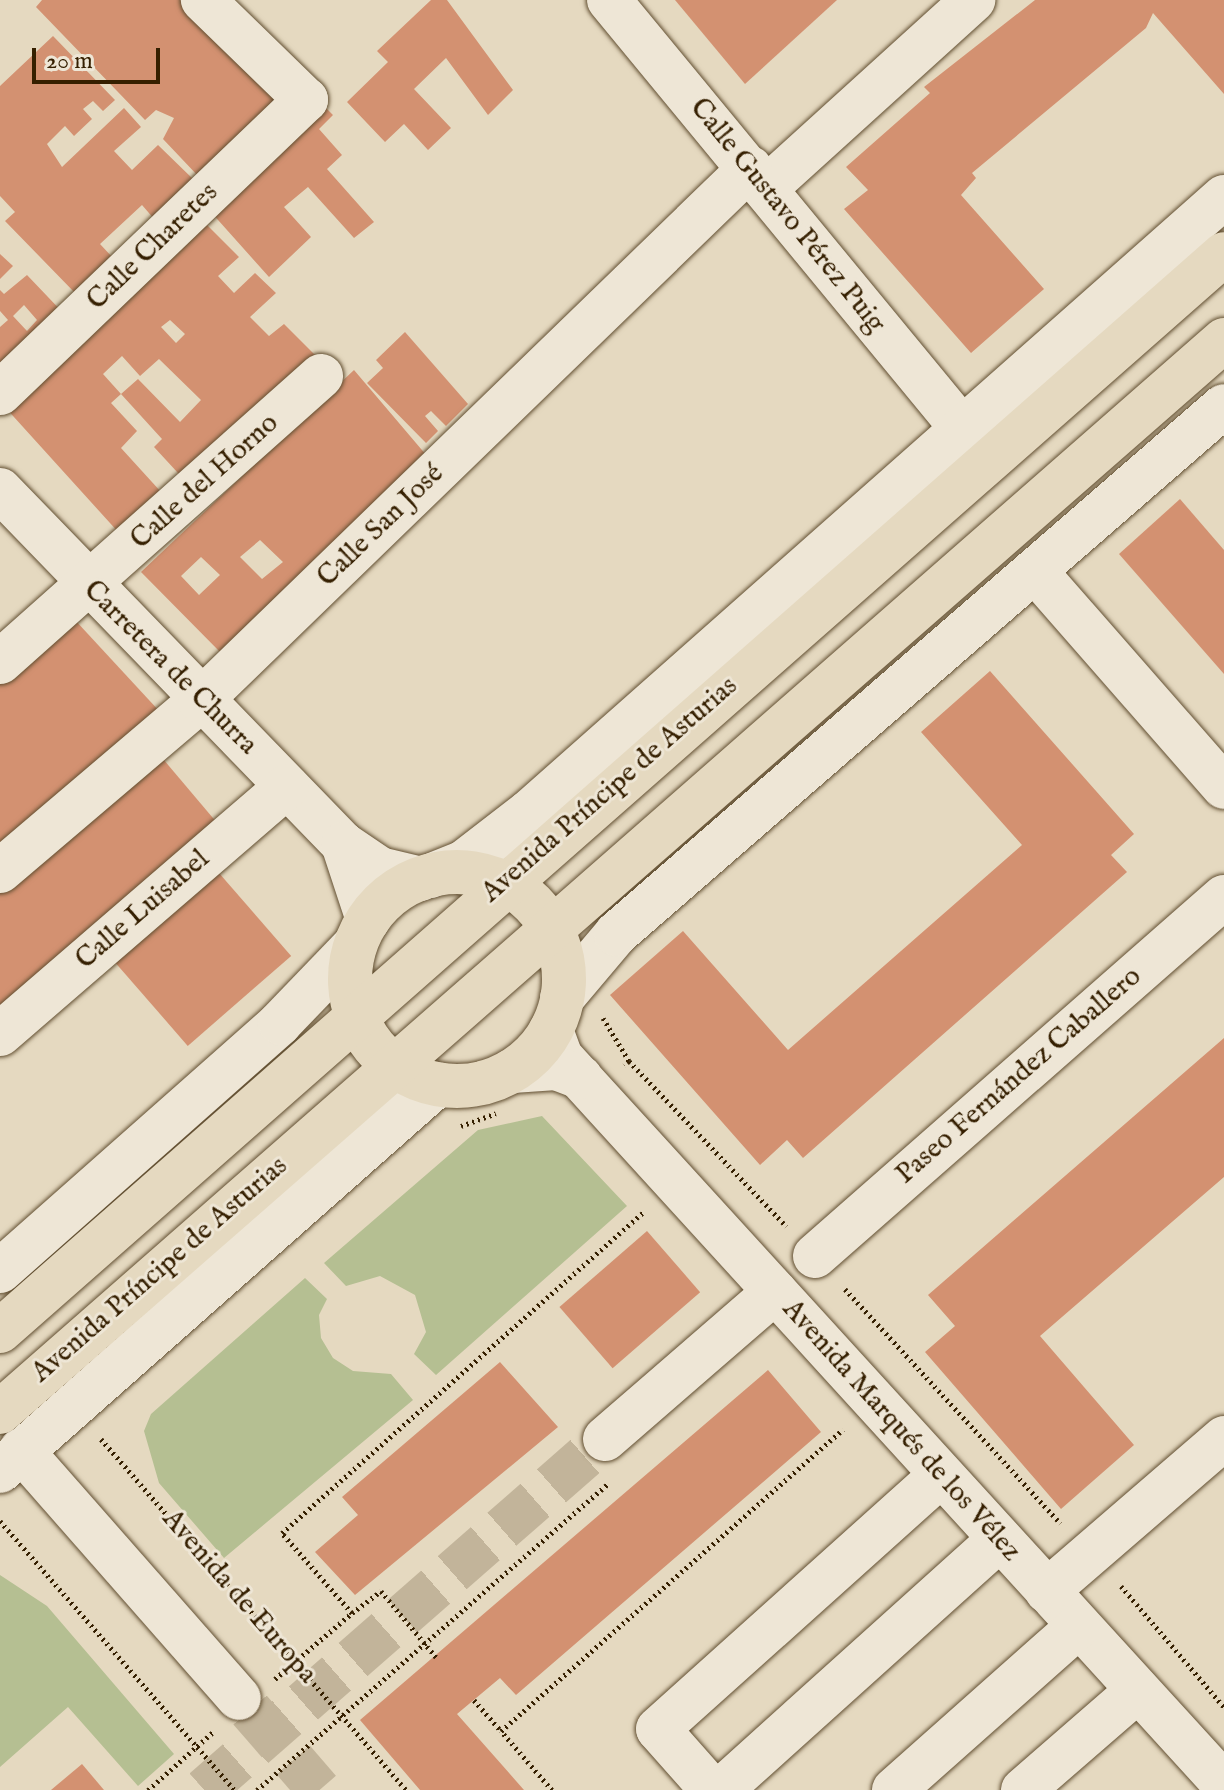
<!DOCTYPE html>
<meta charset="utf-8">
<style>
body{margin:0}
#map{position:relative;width:1224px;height:1790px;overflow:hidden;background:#e5d9c0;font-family:"IM FELL English",serif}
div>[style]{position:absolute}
.green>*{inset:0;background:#b5bf92}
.building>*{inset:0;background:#d39171;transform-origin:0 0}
.minor-tunnel>*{height:44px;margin-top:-22px;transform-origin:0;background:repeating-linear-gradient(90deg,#c2b49a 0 44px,transparent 0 66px)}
.path>*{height:5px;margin-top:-2.5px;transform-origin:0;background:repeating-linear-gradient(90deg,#351f00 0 2px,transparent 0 6px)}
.roads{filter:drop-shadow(0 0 2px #614e30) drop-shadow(0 0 2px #614e30)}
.minor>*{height:44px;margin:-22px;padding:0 22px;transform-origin:22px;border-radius:22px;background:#eee6d6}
.major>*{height:44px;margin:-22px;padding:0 22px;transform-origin:22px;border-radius:22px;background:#e5d9c0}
.major>.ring{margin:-22px;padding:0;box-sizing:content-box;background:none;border:44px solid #e5d9c0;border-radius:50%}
span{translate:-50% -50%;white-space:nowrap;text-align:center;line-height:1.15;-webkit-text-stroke:6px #eee6d6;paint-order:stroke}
.street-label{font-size:28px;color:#351f00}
.scale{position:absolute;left:32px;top:48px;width:128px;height:36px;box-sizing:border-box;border:4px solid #351f00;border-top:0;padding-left:10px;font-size:24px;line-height:28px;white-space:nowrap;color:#351f00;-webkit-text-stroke:6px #eee6d6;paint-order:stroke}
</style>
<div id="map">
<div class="green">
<i style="clip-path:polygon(542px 1116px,627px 1206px,436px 1375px,414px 1354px,426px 1332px,415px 1295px,380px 1276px,346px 1286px,324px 1263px,478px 1130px)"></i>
<i style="clip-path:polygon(305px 1278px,327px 1299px,319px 1315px,321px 1338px,333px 1358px,353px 1371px,391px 1374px,413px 1400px,224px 1558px,159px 1483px,144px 1431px,151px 1414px)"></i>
<i style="clip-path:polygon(0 1575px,47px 1606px,174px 1754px,138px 1786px,68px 1707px,0 1767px)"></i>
</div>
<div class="building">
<i style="clip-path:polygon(42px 0,183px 0,279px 99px,199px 177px,163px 139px,174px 118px,156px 110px,145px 120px,36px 7px)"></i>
<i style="clip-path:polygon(431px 0,447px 0,513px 90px,488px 115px,446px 58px,414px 89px,451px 128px,428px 150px,404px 124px,385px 142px,347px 102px,388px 62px,377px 51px)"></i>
<i style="clip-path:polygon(675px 0,837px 0,745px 84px)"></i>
<i style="clip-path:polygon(1035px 0,1224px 0,1224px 94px,1153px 13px,1146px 28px,972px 173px,976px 178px,961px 195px,1044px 289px,971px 353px,844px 209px,868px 190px,846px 167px,930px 93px,924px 87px)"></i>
<i style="clip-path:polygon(53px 36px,115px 100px,103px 111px,93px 101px,83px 109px,92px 119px,74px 136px,65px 126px,47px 144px,62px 167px,124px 108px,141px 127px,114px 151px,132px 170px,158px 145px,194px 180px,155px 220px,142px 205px,100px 244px,114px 259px,77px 295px,5px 221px,15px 212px,0 196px,0 86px)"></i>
<i style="clip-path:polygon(321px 103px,333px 115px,319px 129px,342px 155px,327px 169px,374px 222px,354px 238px,308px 187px,284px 207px,311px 237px,269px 277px,210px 211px)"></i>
<i style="clip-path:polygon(evenodd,201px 219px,239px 257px,218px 276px,234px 293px,255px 273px,276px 293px,250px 317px,269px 336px,284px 324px,323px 363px,190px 486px,154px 447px,162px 439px,121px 394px,138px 379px,180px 422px,201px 400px,159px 359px,140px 376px,122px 356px,103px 374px,121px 394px,111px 403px,137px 431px,121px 448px,172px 504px,129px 544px,4px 406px,201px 219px,170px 320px,185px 334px,176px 343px,161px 327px,170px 320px)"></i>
<i style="clip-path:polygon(0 254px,13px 266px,0 279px)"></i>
<i style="clip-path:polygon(evenodd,27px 275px,68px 318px,0 384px,0 327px,8px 320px,0 311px,0 290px,4px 294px,27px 275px,24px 305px,37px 320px,27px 331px,13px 316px,24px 305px)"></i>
<i style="clip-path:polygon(405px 332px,468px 404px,446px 426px,431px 411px,425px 416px,438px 431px,426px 443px,367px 383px,383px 368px,376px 360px)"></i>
<i style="clip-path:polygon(evenodd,354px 370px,427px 456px,222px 654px,141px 572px,354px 370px,260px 540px,283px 562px,262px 579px,240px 557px,260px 540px,354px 370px,201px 557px,220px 575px,199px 595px,181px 576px,201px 557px)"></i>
<i style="clip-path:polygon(1180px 499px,1224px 550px,1224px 674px,1119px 554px)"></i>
<i style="clip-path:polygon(75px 620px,161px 713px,0 852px,0 681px)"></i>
<i style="clip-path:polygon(990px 671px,1134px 834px,1111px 855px,1127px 872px,803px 1158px,787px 1140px,760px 1165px,610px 995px,683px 931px,788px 1050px,1022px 845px,921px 732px)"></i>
<i style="clip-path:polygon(158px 753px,218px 824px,0 1011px,0 890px)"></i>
<i style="left:219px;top:873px;width:110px;height:137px;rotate:49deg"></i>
<i style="clip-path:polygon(1224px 1038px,1224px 1177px,1040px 1336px,1134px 1445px,1061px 1509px,925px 1352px,955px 1326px,928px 1295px)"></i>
<i style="left:647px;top:1231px;width:81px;height:116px;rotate:49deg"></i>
<i style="clip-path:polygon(500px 1362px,558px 1427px,355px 1595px,315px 1552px,358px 1515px,342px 1497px)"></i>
<i style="clip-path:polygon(768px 1370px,821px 1432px,516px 1695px,500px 1678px,457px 1714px,524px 1790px,420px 1790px,360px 1720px)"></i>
<i style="clip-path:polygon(82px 1764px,104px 1790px,51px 1790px)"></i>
</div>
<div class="minor-tunnel">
<i style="left:250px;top:1710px;width:106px;rotate:49.2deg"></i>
<i style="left:204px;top:1790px;width:533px;rotate:-41.2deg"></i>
</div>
<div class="path">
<i style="left:603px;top:1018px;width:50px;rotate:58.8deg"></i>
<i style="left:629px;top:1061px;width:6px;rotate:141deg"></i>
<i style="left:629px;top:1061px;width:228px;rotate:46.4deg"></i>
<i style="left:461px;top:1126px;width:37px;rotate:-20deg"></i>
<i style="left:845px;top:1289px;width:318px;rotate:47.4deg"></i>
<i style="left:101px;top:1439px;width:465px;rotate:49deg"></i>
<i style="left:0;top:1521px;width:357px;rotate:48.9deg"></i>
<i style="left:1121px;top:1586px;width:159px;rotate:49.6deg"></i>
<i style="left:352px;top:1613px;width:36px;rotate:-37deg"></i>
<i style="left:381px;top:1591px;width:86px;rotate:50.2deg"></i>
<i style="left:275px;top:1679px;width:101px;rotate:-40.6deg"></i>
<i style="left:352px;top:1613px;width:106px;rotate:-131.2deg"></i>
<i style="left:282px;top:1533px;width:485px;rotate:-41.6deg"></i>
<i style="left:474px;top:1700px;width:41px;rotate:48.9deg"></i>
<i style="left:148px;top:1790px;width:87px;rotate:-41.7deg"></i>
<i style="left:257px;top:1790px;width:467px;rotate:-41.1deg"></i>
<i style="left:552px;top:1790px;width:78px;rotate:-130.8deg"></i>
<i style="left:501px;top:1731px;width:456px;rotate:-41.4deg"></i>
</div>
<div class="roads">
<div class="minor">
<i style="left:609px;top:0;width:561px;rotate:50.5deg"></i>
<i style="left:766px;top:188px;width:280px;rotate:-42.2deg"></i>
<i style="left:0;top:393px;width:424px;rotate:-43.8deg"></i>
<i style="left:306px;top:100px;width:144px;rotate:-135.8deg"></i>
<i style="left:0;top:490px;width:493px;rotate:45.9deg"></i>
<i style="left:343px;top:844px;width:45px;rotate:34deg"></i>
<i style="left:380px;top:869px;width:42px;rotate:13.7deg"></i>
<i style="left:1035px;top:571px;width:287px;rotate:48.8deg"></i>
<i style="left:0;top:662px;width:430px;rotate:-41.7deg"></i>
<i style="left:343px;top:844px;width:80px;rotate:71.8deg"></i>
<i style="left:0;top:871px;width:262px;rotate:-40.4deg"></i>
<i style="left:200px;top:701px;width:766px;rotate:-44.1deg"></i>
<i style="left:430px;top:876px;width:35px;rotate:-22deg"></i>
<i style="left:463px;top:863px;width:83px;rotate:-37.7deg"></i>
<i style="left:529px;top:812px;width:928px;rotate:-41.51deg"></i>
<i style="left:562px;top:998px;width:84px;rotate:-49.8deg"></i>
<i style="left:616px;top:934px;width:805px;rotate:-40.97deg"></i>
<i style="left:551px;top:1030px;width:29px;rotate:70deg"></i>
<i style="left:561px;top:1057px;width:984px;rotate:47.64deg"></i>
<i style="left:0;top:1034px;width:379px;rotate:-40.8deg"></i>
<i style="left:512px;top:1071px;width:44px;rotate:-3.9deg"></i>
<i style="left:556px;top:1068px;width:26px;rotate:21deg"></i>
<i style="left:815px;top:1256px;width:544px;rotate:-41.28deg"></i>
<i style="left:0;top:1271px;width:374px;rotate:-41.5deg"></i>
<i style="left:280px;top:1023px;width:108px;rotate:-46.1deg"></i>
<i style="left:605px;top:1439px;width:225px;rotate:-40.9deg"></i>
<i style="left:21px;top:1450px;width:330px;rotate:48.7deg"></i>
<i style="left:0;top:1471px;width:584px;rotate:-41.46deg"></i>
<i style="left:1047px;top:1591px;width:234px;rotate:-40.8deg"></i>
<i style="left:712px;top:1790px;width:81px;rotate:-131.5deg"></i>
<i style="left:658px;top:1729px;width:380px;rotate:-41.9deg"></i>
<i style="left:721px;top:1790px;width:375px;rotate:-42deg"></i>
<i style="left:894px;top:1790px;width:247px;rotate:-41.6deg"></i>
<i style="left:1023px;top:1790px;width:152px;rotate:-41deg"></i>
</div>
<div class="major">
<i class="ring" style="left:350px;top:872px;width:170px;height:170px"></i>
<i style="left:0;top:1331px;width:1630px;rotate:-41.34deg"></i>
<i style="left:0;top:1412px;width:1627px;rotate:-41.21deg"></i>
</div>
</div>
<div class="street-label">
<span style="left:787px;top:216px;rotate:51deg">Calle Gustavo Pérez Puig</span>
<span style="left:153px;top:247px;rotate:-44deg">Calle Charetes</span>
<span style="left:205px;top:482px;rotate:-42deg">Calle del Horno</span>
<span style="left:381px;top:526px;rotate:-44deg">Calle San José</span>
<span style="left:170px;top:668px;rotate:45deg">Carretera de Churra</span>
<span style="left:610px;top:790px;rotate:-41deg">Avenida Príncipe de Asturias</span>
<span style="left:143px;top:910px;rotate:-41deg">Calle Luisabel</span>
<span style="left:1019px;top:1076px;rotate:-41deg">Paseo Fernández Caballero</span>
<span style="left:160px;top:1270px;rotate:-41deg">Avenida Príncipe de Asturias</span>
<span style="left:901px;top:1431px;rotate:48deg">Avenida Marqués de los Vélez</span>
<span style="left:239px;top:1597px;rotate:49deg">Avenida de Europa</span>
</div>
<div class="scale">20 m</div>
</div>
